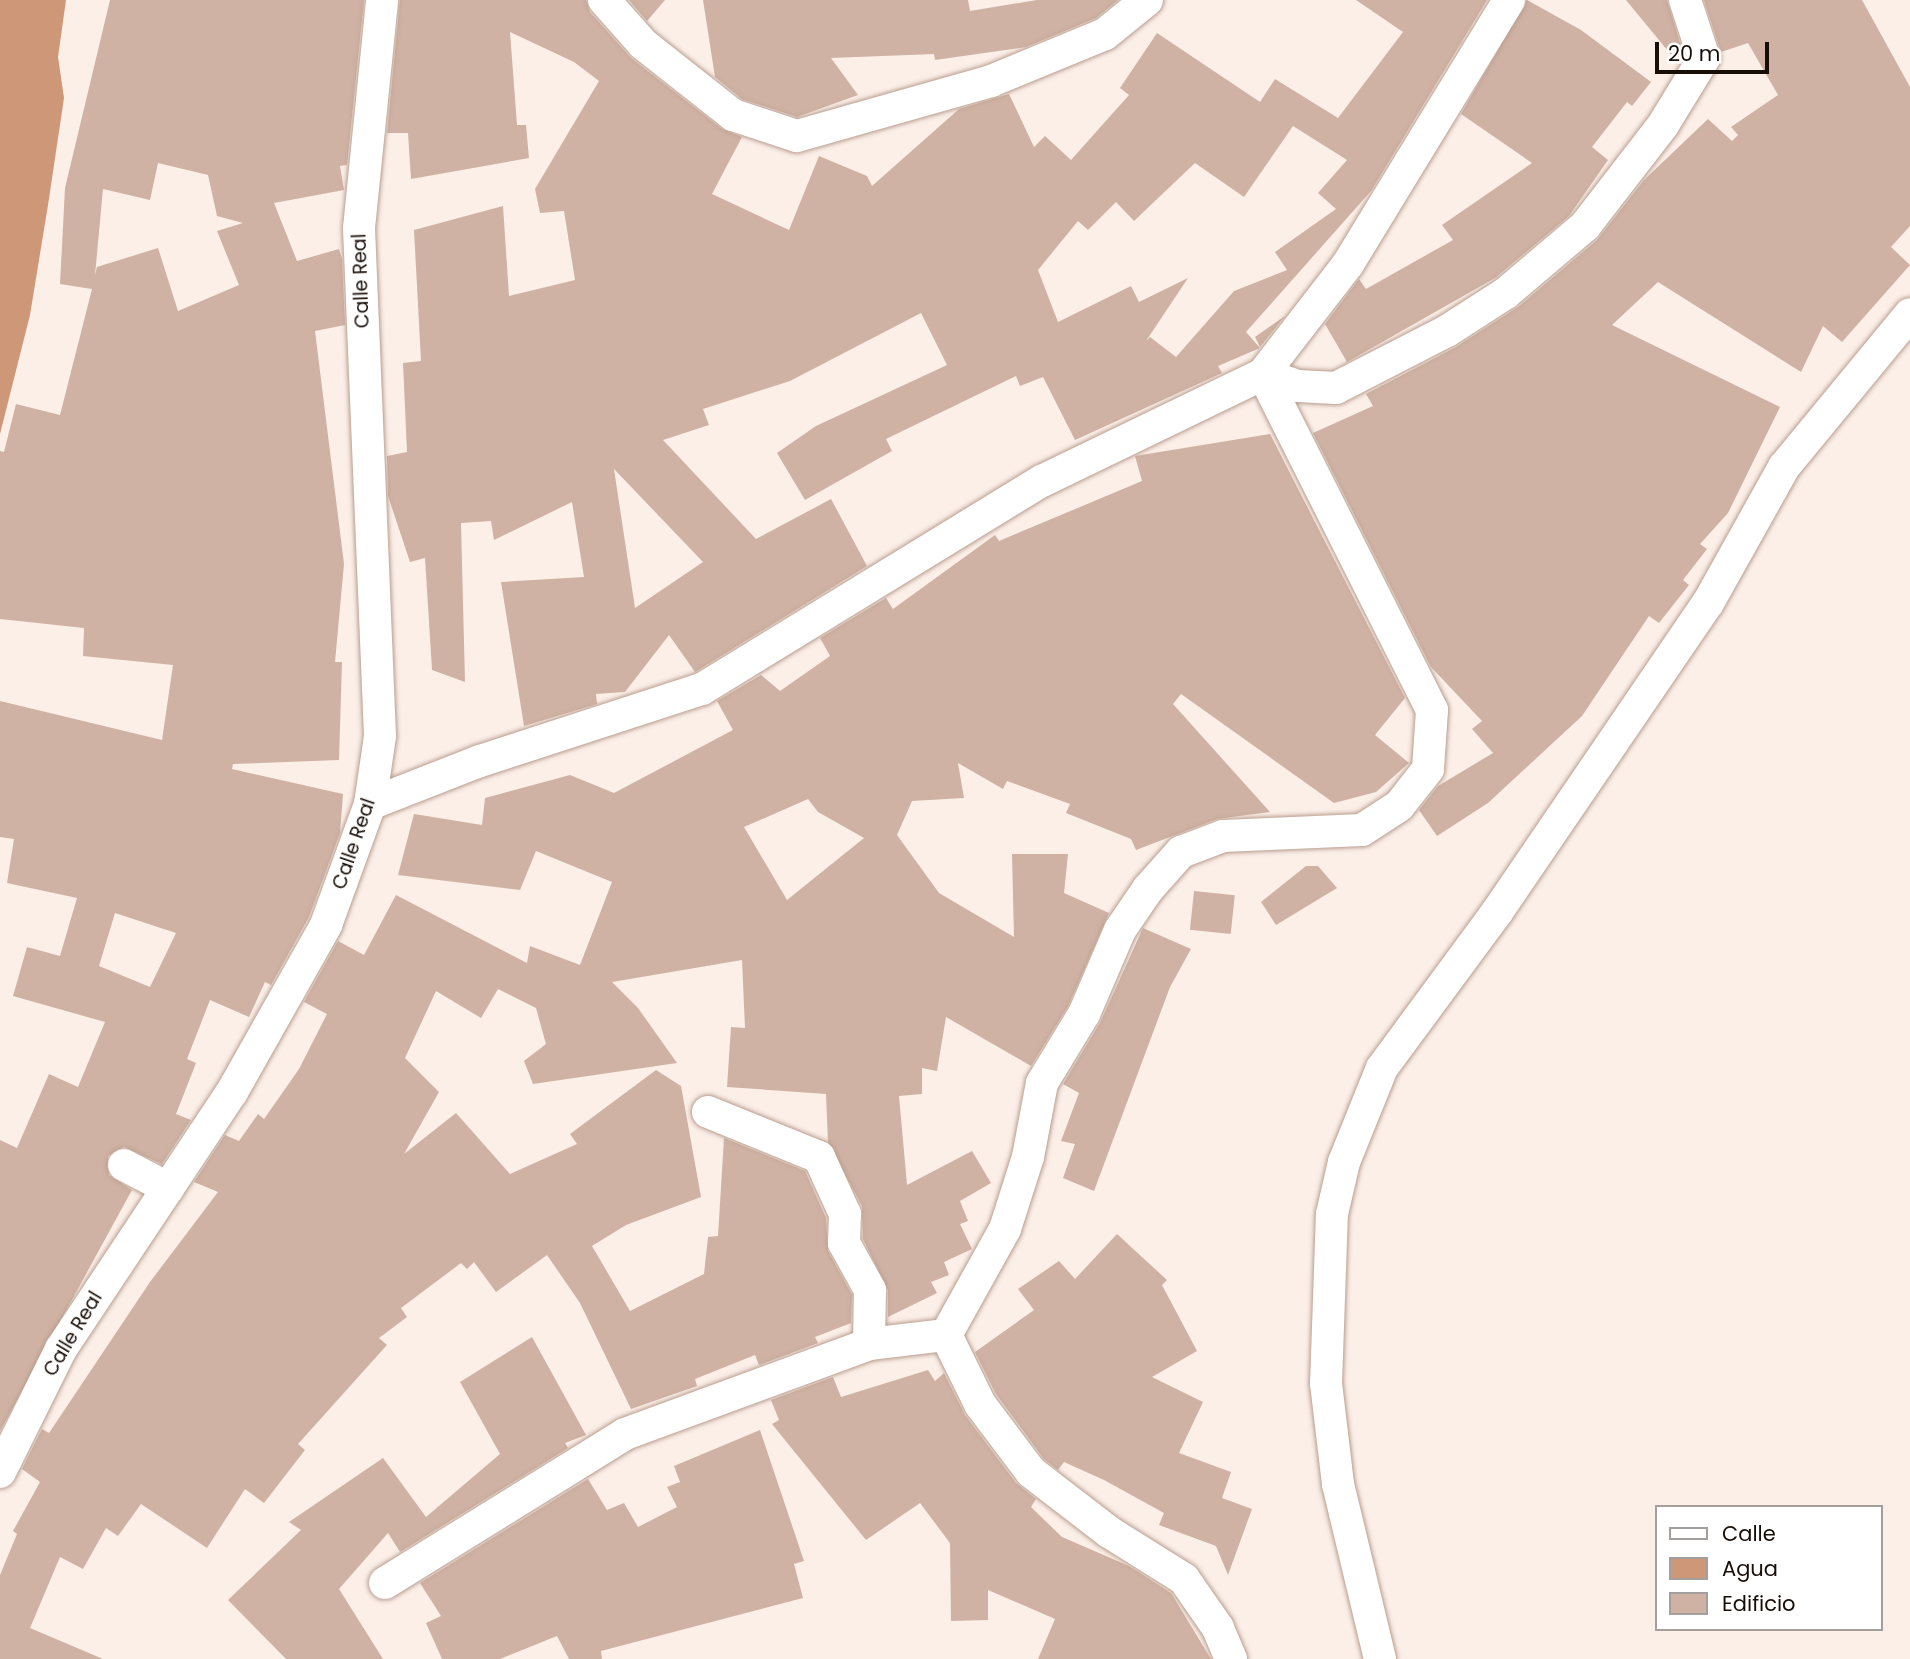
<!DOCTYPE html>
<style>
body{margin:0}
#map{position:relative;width:1910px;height:1659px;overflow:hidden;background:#fbefe8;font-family:Poppins,sans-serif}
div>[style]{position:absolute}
.water>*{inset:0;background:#ce9778}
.building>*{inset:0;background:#cfb2a3;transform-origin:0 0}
.roads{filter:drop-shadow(0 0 2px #b99d8e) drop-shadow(0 0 2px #b99d8e)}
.street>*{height:32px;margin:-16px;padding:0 16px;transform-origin:16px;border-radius:16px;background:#fff}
span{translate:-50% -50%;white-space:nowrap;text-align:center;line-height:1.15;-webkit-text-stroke:5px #fff;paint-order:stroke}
.street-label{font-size:19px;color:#180e08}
.legend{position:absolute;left:1655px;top:1505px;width:228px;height:126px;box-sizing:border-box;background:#fff;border:2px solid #a39f9c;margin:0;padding:9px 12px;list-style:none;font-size:21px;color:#180e08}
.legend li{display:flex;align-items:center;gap:14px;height:35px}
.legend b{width:35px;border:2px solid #a39f9c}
.scale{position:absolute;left:1655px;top:42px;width:114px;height:32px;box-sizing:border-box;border:4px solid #180e08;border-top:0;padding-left:9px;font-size:21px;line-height:24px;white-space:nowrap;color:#180e08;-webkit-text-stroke:5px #fff;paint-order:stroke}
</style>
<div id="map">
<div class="water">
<i style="clip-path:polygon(0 0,66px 0,58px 57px,64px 98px,48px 205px,30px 315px,0 434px)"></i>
</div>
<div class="building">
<i style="clip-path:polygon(evenodd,110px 0,364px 0,347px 165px,340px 166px,344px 190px,274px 203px,297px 261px,339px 249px,342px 259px,345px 325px,315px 331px,344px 564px,335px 662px,342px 662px,339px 760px,233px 764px,232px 769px,343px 794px,340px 833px,309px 917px,271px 985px,265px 982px,249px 1017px,210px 1000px,187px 1059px,196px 1063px,176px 1114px,191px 1120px,162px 1164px,124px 1147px,108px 1156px,109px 1175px,132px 1190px,0 1431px,0 1140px,17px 1148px,49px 1074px,78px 1087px,105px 1022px,13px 996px,27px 947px,60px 956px,77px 898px,7px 883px,14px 839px,0 837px,0 701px,162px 740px,173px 665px,83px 656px,84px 628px,0 619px,0 451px,4px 452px,16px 404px,60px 415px,92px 289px,60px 284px,65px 188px,110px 0,158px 163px,208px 175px,217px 216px,243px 223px,217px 231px,239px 285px,178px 311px,158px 248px,97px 267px,95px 275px,103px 189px,150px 200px,158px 163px,110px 0,115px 913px,176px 933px,150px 987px,99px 966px,115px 913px)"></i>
<i style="clip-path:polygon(evenodd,400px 0,586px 0,590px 12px,631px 58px,722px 129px,742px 137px,712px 194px,789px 230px,819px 156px,867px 176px,872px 186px,959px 109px,1009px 94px,1034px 147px,1045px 136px,1071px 160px,1129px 95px,1120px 88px,1157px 33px,1260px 102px,1275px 79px,1338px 118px,1403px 32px,1356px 0,1487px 0,1371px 191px,1246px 332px,1260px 348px,1218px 366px,1222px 373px,1075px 440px,1043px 377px,1020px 386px,1016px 376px,886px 439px,892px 451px,805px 500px,777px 453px,816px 426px,947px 365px,921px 313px,790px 381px,703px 409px,709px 425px,663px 440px,756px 539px,831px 499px,867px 566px,695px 672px,669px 635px,625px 692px,596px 694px,597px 704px,524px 726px,501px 582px,584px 577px,572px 502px,494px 540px,491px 521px,461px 523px,465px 682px,432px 670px,425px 558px,410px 562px,388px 496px,387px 456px,407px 452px,403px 363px,421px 361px,414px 230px,503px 206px,509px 296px,575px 280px,564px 211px,540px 213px,535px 189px,599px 81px,574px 62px,510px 32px,517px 125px,526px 125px,529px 158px,411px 179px,408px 133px,387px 133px,400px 0,1293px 126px,1347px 160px,1318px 193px,1336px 209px,1275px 252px,1287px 270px,1234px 291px,1176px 357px,1150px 337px,1146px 341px,1188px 278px,1139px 302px,1131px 286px,1058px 322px,1038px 270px,1078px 221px,1088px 230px,1116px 202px,1134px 221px,1195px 163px,1244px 197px,1293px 126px,400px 0,614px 469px,703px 562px,635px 608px,614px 469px)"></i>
<i style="clip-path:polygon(629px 0,665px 0,647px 21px)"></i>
<i style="clip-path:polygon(703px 0,968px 0,970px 11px,1037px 0,1118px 0,1096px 18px,1026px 47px,935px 60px,934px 54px,831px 58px,858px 95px,797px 117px,742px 99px,715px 77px)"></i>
<i style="clip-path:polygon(1527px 0,1581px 30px,1651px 82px,1632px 106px,1627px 102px,1592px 147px,1608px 160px,1569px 216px,1495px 278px,1347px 362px,1325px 324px,1359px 279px,1366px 289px,1453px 240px,1442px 225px,1532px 163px,1461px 114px)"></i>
<i style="clip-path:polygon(1626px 0,1667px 0,1683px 53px,1677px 62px)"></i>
<i style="clip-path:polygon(1704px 0,1862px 0,1910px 87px,1910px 226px,1891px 247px,1910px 265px,1842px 342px,1823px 326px,1801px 372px,1658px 282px,1612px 325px,1780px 407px,1728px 513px,1700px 544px,1707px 549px,1683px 580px,1689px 585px,1659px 623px,1649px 616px,1582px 716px,1488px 803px,1437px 836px,1419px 810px,1438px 786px,1493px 753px,1472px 729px,1482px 721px,1431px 667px,1313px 433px,1373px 406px,1366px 394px,1456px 347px,1518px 307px,1597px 240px,1644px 180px,1708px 119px,1732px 141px,1738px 135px,1731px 127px,1778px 95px,1748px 43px,1721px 52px)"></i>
<i style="clip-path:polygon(1285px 316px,1260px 347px,1255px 337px)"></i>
<i style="clip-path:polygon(evenodd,1270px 434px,1405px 698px,1375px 735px,1409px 763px,1376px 792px,1334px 803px,1181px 694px,1173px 704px,1270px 812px,1217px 819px,1136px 850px,1131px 839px,1066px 813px,1070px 804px,1007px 781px,1003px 789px,958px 763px,964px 798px,912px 801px,897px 835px,939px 893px,1014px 937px,1012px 854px,1068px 854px,1064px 893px,1109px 913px,1068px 1006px,1031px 1066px,946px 1017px,937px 1071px,922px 1068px,922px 1094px,899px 1096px,907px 1185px,972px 1151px,991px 1183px,960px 1201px,968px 1221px,960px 1224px,972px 1249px,944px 1262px,949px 1275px,931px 1282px,937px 1293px,888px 1317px,888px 1290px,863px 1239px,862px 1206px,828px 1142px,826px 1094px,727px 1087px,731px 1027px,745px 1028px,742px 960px,612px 982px,638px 1008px,677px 1063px,533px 1084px,524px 1061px,546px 1044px,536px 1008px,498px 989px,481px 1018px,436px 991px,405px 1058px,439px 1092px,404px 1154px,456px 1113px,510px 1174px,577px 1144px,570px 1134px,656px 1070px,681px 1086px,701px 1197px,626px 1225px,592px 1246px,630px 1311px,704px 1274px,708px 1237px,718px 1236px,724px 1138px,805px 1171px,826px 1218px,828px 1251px,852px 1295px,851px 1323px,815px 1337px,818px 1343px,759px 1365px,755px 1355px,695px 1379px,697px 1386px,631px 1409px,580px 1303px,547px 1255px,496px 1292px,474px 1262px,467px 1269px,461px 1263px,401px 1308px,407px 1317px,379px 1338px,387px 1345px,298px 1444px,305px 1450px,264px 1503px,245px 1489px,207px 1548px,141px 1504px,118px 1536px,106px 1528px,83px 1569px,60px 1557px,30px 1628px,103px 1659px,0 1659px,0 1575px,17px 1534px,13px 1531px,40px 1482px,22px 1469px,42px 1429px,49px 1433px,150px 1282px,218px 1192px,194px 1182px,225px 1135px,239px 1141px,258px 1114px,264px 1119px,299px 1069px,327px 1014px,304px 1002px,338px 941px,364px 955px,396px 895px,527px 963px,530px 946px,580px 965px,612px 882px,536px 851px,520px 890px,398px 875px,414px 814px,482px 825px,485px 798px,570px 775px,614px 793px,733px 730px,717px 701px,761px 675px,780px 691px,830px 656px,820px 638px,886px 598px,893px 609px,995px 535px,999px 541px,1142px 481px,1135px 456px,1270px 434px,808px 799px,818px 812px,864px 838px,787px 900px,744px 827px,808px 799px)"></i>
<i style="clip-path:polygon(1306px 866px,1318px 866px,1337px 888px,1276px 925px,1261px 902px)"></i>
<i style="left:1194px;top:891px;width:41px;height:39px;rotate:6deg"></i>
<i style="clip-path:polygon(1143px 928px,1191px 949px,1170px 987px,1094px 1191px,1063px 1178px,1075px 1144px,1061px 1141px,1079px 1093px,1063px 1084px,1100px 1023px)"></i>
<i style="clip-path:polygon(1117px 1234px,1167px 1280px,1162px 1285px,1197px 1351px,1152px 1377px,1203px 1402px,1179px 1453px,1231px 1472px,1222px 1498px,1252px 1509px,1228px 1575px,1216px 1546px,1159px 1525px,1164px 1513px,1104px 1480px,1064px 1462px,1058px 1470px,1044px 1459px,996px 1394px,975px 1352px,1034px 1310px,1018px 1289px,1059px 1261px,1075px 1279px)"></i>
<i style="clip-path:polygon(532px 1337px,586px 1435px,565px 1443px,568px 1448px,400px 1552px,388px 1533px,339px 1589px,383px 1659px,286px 1659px,228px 1600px,301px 1530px,289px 1522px,383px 1458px,426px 1517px,500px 1454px,460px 1382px)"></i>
<i style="clip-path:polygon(928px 1370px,935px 1381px,944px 1373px,965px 1415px,1016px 1483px,1036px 1499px,1031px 1507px,1062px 1537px,1129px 1566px,1171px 1593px,1211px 1659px,1038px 1659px,1055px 1619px,988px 1590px,988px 1620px,951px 1621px,950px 1543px,920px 1503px,866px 1540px,772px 1424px,779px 1420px,771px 1400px,833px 1377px,841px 1397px)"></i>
<i style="clip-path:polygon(760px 1430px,804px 1561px,794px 1564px,803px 1598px,601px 1651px,602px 1659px,569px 1659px,557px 1636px,500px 1659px,442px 1659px,426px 1623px,441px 1616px,420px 1583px,588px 1479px,607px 1510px,624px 1503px,638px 1527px,677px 1507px,667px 1487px,680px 1482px,674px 1466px)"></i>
</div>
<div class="roads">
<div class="street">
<i style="left:604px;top:0;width:59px;rotate:48.4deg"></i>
<i style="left:643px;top:44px;width:115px;rotate:38.3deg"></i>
<i style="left:733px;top:115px;width:67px;rotate:18.2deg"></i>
<i style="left:797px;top:136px;width:202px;rotate:-15.8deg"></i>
<i style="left:991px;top:81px;width:123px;rotate:-22.4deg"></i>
<i style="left:1105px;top:34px;width:54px;rotate:-39deg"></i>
<i style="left:370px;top:804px;width:118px;rotate:-21.4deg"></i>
<i style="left:480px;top:761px;width:233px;rotate:-18deg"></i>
<i style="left:702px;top:689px;width:399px;rotate:-31.5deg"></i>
<i style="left:1042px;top:481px;width:246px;rotate:-25.8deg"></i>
<i style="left:1263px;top:374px;width:37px;rotate:19deg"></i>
<i style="left:1298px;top:386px;width:38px;rotate:3deg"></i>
<i style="left:1336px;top:388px;width:125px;rotate:-27.2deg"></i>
<i style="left:1447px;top:331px;width:70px;rotate:-32.8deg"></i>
<i style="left:1506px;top:293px;width:104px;rotate:-40.3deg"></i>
<i style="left:1585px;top:226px;width:128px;rotate:-52.3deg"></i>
<i style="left:1663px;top:125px;width:79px;rotate:-58.5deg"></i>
<i style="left:1704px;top:58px;width:61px;rotate:-108.1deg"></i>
<i style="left:708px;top:1112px;width:120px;rotate:22.1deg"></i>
<i style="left:819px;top:1157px;width:63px;rotate:65.5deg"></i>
<i style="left:845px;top:1214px;width:29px;rotate:92deg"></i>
<i style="left:844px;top:1243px;width:54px;rotate:61deg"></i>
<i style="left:870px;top:1290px;width:54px;rotate:91.1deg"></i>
<i style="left:124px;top:1165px;width:50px;rotate:27.6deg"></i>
<i style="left:0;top:1472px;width:137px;rotate:-63.6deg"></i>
<i style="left:61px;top:1349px;width:309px;rotate:-56.4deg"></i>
<i style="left:232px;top:1092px;width:192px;rotate:-60.6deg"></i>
<i style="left:326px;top:925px;width:129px;rotate:-70deg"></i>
<i style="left:370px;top:804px;width:69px;rotate:-81.6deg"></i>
<i style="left:380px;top:736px;width:508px;rotate:-92.37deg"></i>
<i style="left:359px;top:228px;width:229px;rotate:-84.2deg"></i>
<i style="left:385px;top:1583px;width:282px;rotate:-31.8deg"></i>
<i style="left:625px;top:1434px;width:260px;rotate:-20.2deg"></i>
<i style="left:869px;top:1344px;width:78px;rotate:-6.7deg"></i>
<i style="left:1231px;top:1659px;width:34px;rotate:-113deg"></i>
<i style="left:1218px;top:1628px;width:60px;rotate:-124.8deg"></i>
<i style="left:1184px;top:1579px;width:89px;rotate:-147.9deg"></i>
<i style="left:1109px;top:1532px;width:98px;rotate:-142.4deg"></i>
<i style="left:1031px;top:1472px;width:85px;rotate:-126.9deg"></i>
<i style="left:980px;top:1404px;width:77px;rotate:-116.2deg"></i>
<i style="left:946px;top:1335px;width:121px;rotate:-60.9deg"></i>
<i style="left:1005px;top:1229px;width:76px;rotate:-72.3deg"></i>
<i style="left:1028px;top:1157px;width:75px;rotate:-79.3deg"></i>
<i style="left:1042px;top:1083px;width:81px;rotate:-58.7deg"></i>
<i style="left:1084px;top:1014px;width:91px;rotate:-66.8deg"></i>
<i style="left:1120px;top:930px;width:50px;rotate:-55.7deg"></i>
<i style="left:1148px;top:889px;width:50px;rotate:-48.3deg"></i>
<i style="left:1181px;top:852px;width:45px;rotate:-20.9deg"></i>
<i style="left:1223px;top:836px;width:139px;rotate:-2.5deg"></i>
<i style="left:1362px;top:830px;width:44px;rotate:-33deg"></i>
<i style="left:1399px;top:806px;width:47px;rotate:-51.9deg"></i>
<i style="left:1428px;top:769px;width:59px;rotate:-86.1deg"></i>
<i style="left:1432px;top:710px;width:376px;rotate:-116.7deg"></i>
<i style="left:1263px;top:374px;width:139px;rotate:-52.3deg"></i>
<i style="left:1348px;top:264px;width:309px;rotate:-58.6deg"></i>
<i style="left:1380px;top:1659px;width:180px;rotate:-103.5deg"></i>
<i style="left:1338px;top:1484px;width:101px;rotate:-96.8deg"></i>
<i style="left:1326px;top:1384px;width:170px;rotate:-88deg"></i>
<i style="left:1332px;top:1214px;width:53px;rotate:-77deg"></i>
<i style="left:1344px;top:1162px;width:101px;rotate:-68deg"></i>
<i style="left:1382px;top:1068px;width:194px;rotate:-53.6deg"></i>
<i style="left:1497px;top:912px;width:374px;rotate:-55.7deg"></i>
<i style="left:1708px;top:603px;width:156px;rotate:-60.8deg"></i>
<i style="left:1784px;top:467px;width:198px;rotate:-50.5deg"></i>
</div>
</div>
<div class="street-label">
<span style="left:361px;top:281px;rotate:-92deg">Calle Real</span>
<span style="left:354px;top:844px;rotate:-71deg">Calle Real</span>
<span style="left:73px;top:1334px;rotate:-59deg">Calle Real</span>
</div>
<ul class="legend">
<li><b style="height:9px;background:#fff"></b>Calle</li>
<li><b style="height:19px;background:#ce9778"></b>Agua</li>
<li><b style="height:19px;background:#cfb2a3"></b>Edificio</li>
</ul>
<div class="scale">20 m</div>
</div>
